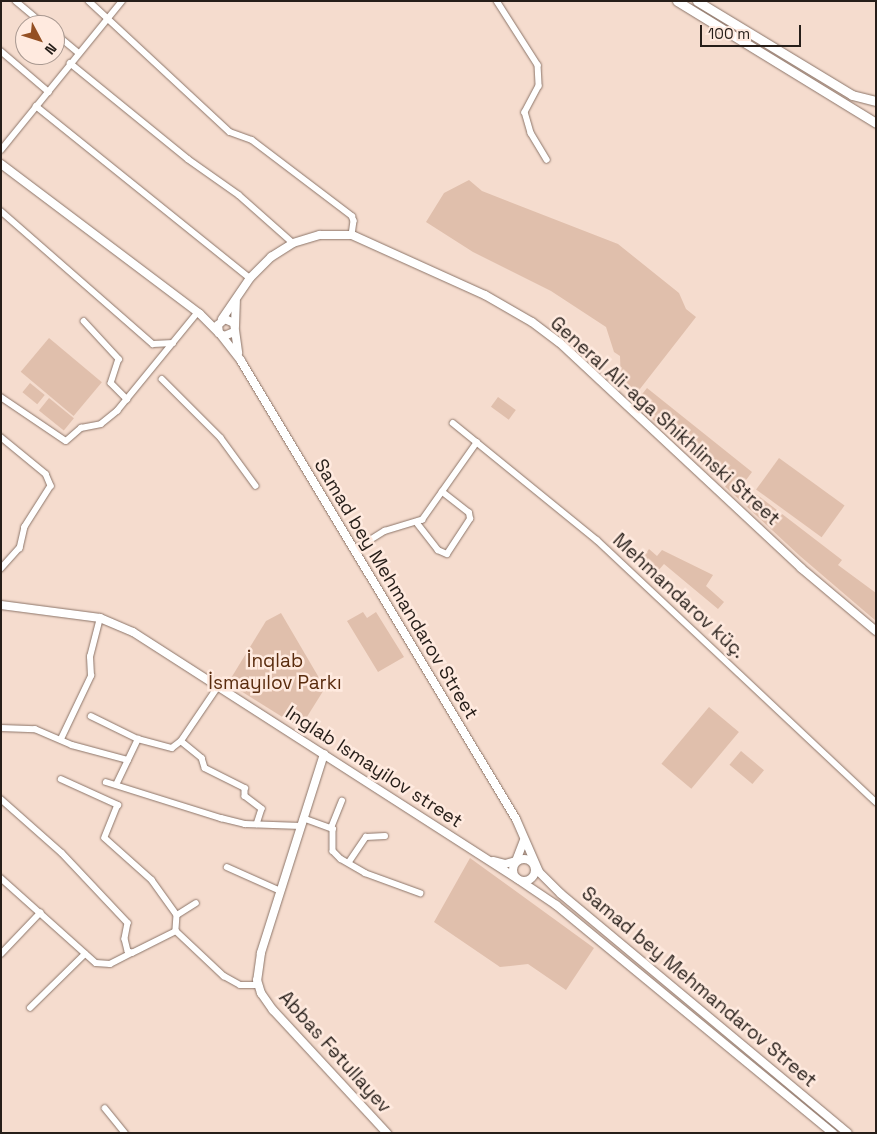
<!DOCTYPE html>
<meta charset="utf-8">
<style>
body{margin:0}
#map{position:relative;width:877px;height:1134px;overflow:hidden;background:#f5dcce;font-family:"Space Grotesk",sans-serif}
div>[style]{position:absolute}
.green>*{inset:0;background:#e0bfac;transform-origin:0 0}
.roads{filter:drop-shadow(0 0 1px #8c7569) drop-shadow(0 0 1px #8c7569)}
.minor>*{height:5.5px;margin:-2.75px;padding:0 2.75px;transform-origin:2.75px;border-radius:2.75px;background:#fff}
.secondary>*{height:8px;margin:-4px;padding:0 4px;transform-origin:4px;border-radius:4px;background:#fff}
.secondary>.ring{margin:-4px;padding:0;box-sizing:content-box;background:none;border:8px solid #fff;border-radius:50%}
.primary>*{height:9px;margin:-4.5px;padding:0 4.5px;transform-origin:4.5px;border-radius:4.5px;background:#fff}
span{translate:-50% -50%;white-space:nowrap;text-align:center;line-height:1.15;-webkit-text-stroke:5px #ffeadf;paint-order:stroke}
.street-label{font-size:19px;color:#261e19}
.park-label{font-size:19px;color:#5a2c0e}
.frame{position:absolute;inset:0;border:2px solid #261e19;pointer-events:none}
.north{position:absolute;left:15px;top:15px;width:50px;height:50px;box-sizing:border-box;background:#ffeadf;border:1px solid #a89890;border-radius:50%;rotate:130deg;font-size:14px;font-weight:700;line-height:20px;text-align:center;color:#261e19}
.north::after{content:'';display:block;margin:auto;width:18px;height:22px;background:#945024;clip-path:polygon(50% 0,100% 100%,50% 72%,0 100%)}
.scale{position:absolute;left:700px;top:25px;width:101px;height:22px;box-sizing:border-box;border:2px solid #261e19;border-top:0;padding-left:6px;font-size:15px;line-height:18px;white-space:nowrap;color:#261e19;-webkit-text-stroke:4px #ffeadf;paint-order:stroke}
</style>
<div id="map">
<div class="green">
<i style="clip-path:polygon(469px 180px,482px 191px,618px 244px,679px 293px,686px 309px,696px 317px,636px 394px,621px 384px,620px 356px,614px 352px,606px 327px,551px 291px,473px 252px,426px 222px,444px 193px)"></i>
<i style="left:49px;top:338px;width:69px;height:44px;rotate:40deg"></i>
<i style="left:30px;top:383px;width:19px;height:12px;rotate:39deg"></i>
<i style="clip-path:polygon(647px 388px,752px 472px,743px 484px,842px 560px,838px 565px,876px 593px,876px 621px,800px 556px,635px 403px)"></i>
<i style="left:498px;top:397px;width:22px;height:12px;rotate:36deg"></i>
<i style="left:49px;top:398px;width:32px;height:16px;rotate:39deg"></i>
<i style="left:779px;top:458px;width:81px;height:39px;rotate:36deg"></i>
<i style="clip-path:polygon(649px 549px,657px 556px,662px 550px,713px 575px,706px 586px,724px 602px,718px 609px,664px 564px,657px 572px,642px 559px)"></i>
<i style="clip-path:polygon(363px 612px,367px 618px,376px 612px,404px 657px,378px 672px,347px 621px)"></i>
<i style="clip-path:polygon(281px 613px,325px 688px,300px 728px,228px 683px,266px 621px)"></i>
<i style="left:709px;top:707px;width:39px;height:74px;rotate:40deg"></i>
<i style="left:741px;top:751px;width:30px;height:18px;rotate:40deg"></i>
<i style="clip-path:polygon(470px 858px,594px 948px,566px 990px,528px 964px,500px 967px,434px 922px)"></i>
</div>
<div class="roads">
<div class="minor">
<i style="left:16px;top:1px;width:38px;rotate:40deg"></i>
<i style="left:89px;top:1px;width:192px;rotate:42.9deg"></i>
<i style="left:230px;top:132px;width:23px;rotate:20deg"></i>
<i style="left:252px;top:140px;width:126px;rotate:37.2deg"></i>
<i style="left:352px;top:216px;width:5px;rotate:68deg"></i>
<i style="left:354px;top:221px;width:14px;rotate:98deg"></i>
<i style="left:497px;top:1px;width:76px;rotate:57.4deg"></i>
<i style="left:538px;top:65px;width:21px;rotate:87deg"></i>
<i style="left:539px;top:86px;width:30px;rotate:118deg"></i>
<i style="left:525px;top:112px;width:22px;rotate:74deg"></i>
<i style="left:531px;top:133px;width:31px;rotate:59deg"></i>
<i style="left:55px;top:33px;width:30px;rotate:40deg"></i>
<i style="left:1px;top:51px;width:63px;rotate:40.5deg"></i>
<i style="left:70px;top:63px;width:152px;rotate:39.1deg"></i>
<i style="left:188px;top:159px;width:62px;rotate:35.2deg"></i>
<i style="left:239px;top:195px;width:72px;rotate:41.6deg"></i>
<i style="left:36px;top:106px;width:275px;rotate:38.8deg"></i>
<i style="left:1px;top:150px;width:192px;rotate:-50.9deg"></i>
<i style="left:1px;top:211px;width:202px;rotate:41.2deg"></i>
<i style="left:153px;top:344px;width:20px;rotate:-3deg"></i>
<i style="left:84px;top:321px;width:52px;rotate:47.4deg"></i>
<i style="left:119px;top:359px;width:25px;rotate:108deg"></i>
<i style="left:111px;top:383px;width:23px;rotate:45deg"></i>
<i style="left:162px;top:379px;width:83px;rotate:45deg"></i>
<i style="left:221px;top:438px;width:59px;rotate:53.9deg"></i>
<i style="left:1px;top:397px;width:78px;rotate:34.1deg"></i>
<i style="left:66px;top:441px;width:20px;rotate:-41deg"></i>
<i style="left:81px;top:428px;width:20px;rotate:-11deg"></i>
<i style="left:101px;top:424px;width:21px;rotate:-39deg"></i>
<i style="left:117px;top:411px;width:128px;rotate:-50.7deg"></i>
<i style="left:453px;top:423px;width:186px;rotate:39.1deg"></i>
<i style="left:597px;top:540px;width:383px;rotate:43.2deg"></i>
<i style="left:1px;top:437px;width:58px;rotate:39.4deg"></i>
<i style="left:46px;top:474px;width:13px;rotate:67deg"></i>
<i style="left:51px;top:486px;width:49px;rotate:122.4deg"></i>
<i style="left:25px;top:527px;width:22px;rotate:103deg"></i>
<i style="left:20px;top:548px;width:28px;rotate:132deg"></i>
<i style="left:418px;top:524px;width:33px;rotate:52deg"></i>
<i style="left:438px;top:550px;width:10px;rotate:24deg"></i>
<i style="left:447px;top:554px;width:42px;rotate:-56.7deg"></i>
<i style="left:470px;top:519px;width:6px;rotate:-99deg"></i>
<i style="left:469px;top:513px;width:34px;rotate:-142deg"></i>
<i style="left:354px;top:550px;width:36px;rotate:-32deg"></i>
<i style="left:385px;top:531px;width:39px;rotate:-17deg"></i>
<i style="left:422px;top:520px;width:95px;rotate:-54.8deg"></i>
<i style="left:91px;top:716px;width:52px;rotate:26.1deg"></i>
<i style="left:138px;top:739px;width:35px;rotate:15deg"></i>
<i style="left:172px;top:748px;width:11px;rotate:-38deg"></i>
<i style="left:181px;top:741px;width:68px;rotate:-55.8deg"></i>
<i style="left:1px;top:728px;width:34px;rotate:2deg"></i>
<i style="left:35px;top:729px;width:40px;rotate:23.4deg"></i>
<i style="left:72px;top:745px;width:58px;rotate:15deg"></i>
<i style="left:61px;top:739px;width:70px;rotate:-64.5deg"></i>
<i style="left:91px;top:676px;width:19px;rotate:-93deg"></i>
<i style="left:90px;top:657px;width:40px;rotate:-75.6deg"></i>
<i style="left:181px;top:741px;width:27px;rotate:39deg"></i>
<i style="left:202px;top:758px;width:10px;rotate:73deg"></i>
<i style="left:205px;top:768px;width:45px;rotate:26.6deg"></i>
<i style="left:245px;top:788px;width:8px;rotate:90deg"></i>
<i style="left:245px;top:796px;width:21px;rotate:37deg"></i>
<i style="left:262px;top:809px;width:16px;rotate:108deg"></i>
<i style="left:61px;top:779px;width:63px;rotate:24.5deg"></i>
<i style="left:118px;top:805px;width:35px;rotate:112deg"></i>
<i style="left:105px;top:838px;width:63px;rotate:41.8deg"></i>
<i style="left:152px;top:880px;width:43px;rotate:54.5deg"></i>
<i style="left:177px;top:915px;width:16px;rotate:94deg"></i>
<i style="left:106px;top:782px;width:121px;rotate:17.4deg"></i>
<i style="left:221px;top:818px;width:25px;rotate:14deg"></i>
<i style="left:245px;top:824px;width:56px;rotate:2deg"></i>
<i style="left:116px;top:785px;width:51px;rotate:-64.4deg"></i>
<i style="left:1px;top:799px;width:81px;rotate:41.5deg"></i>
<i style="left:62px;top:853px;width:96px;rotate:46.7deg"></i>
<i style="left:128px;top:923px;width:16px;rotate:101deg"></i>
<i style="left:125px;top:939px;width:12px;rotate:76deg"></i>
<i style="left:128px;top:951px;width:4px;rotate:27deg"></i>
<i style="left:132px;top:953px;width:49px;rotate:-26.6deg"></i>
<i style="left:176px;top:931px;width:66px;rotate:43.2deg"></i>
<i style="left:224px;top:976px;width:18px;rotate:29deg"></i>
<i style="left:240px;top:985px;width:18px"></i>
<i style="left:303px;top:818px;width:32px;rotate:20deg"></i>
<i style="left:333px;top:829px;width:22px;rotate:90deg"></i>
<i style="left:333px;top:851px;width:11px;rotate:45deg"></i>
<i style="left:341px;top:859px;width:28px;rotate:30deg"></i>
<i style="left:365px;top:873px;width:59px;rotate:20deg"></i>
<i style="left:331px;top:828px;width:29px;rotate:-68deg"></i>
<i style="left:349px;top:862px;width:30px;rotate:-56deg"></i>
<i style="left:366px;top:837px;width:19px;rotate:-3deg"></i>
<i style="left:227px;top:867px;width:59px;rotate:24deg"></i>
<i style="left:1px;top:878px;width:127px;rotate:41.8deg"></i>
<i style="left:96px;top:963px;width:14px;rotate:4deg"></i>
<i style="left:110px;top:964px;width:25px;rotate:-27deg"></i>
<i style="left:177px;top:915px;width:22px;rotate:-32deg"></i>
<i style="left:1px;top:954px;width:57px;rotate:-46.4deg"></i>
<i style="left:30px;top:1008px;width:77px;rotate:-44.5deg"></i>
<i style="left:105px;top:1108px;width:32px;rotate:51deg"></i>
</div>
<div class="secondary">
<i style="left:1px;top:164px;width:249px;rotate:37deg"></i>
<i style="left:200px;top:314px;width:27px;rotate:45deg"></i>
<i style="left:222px;top:319px;width:50px;rotate:-55.7deg"></i>
<i style="left:250px;top:278px;width:30px;rotate:-45deg"></i>
<i style="left:271px;top:257px;width:26px;rotate:-32deg"></i>
<i style="left:293px;top:243px;width:28px;rotate:-17deg"></i>
<i style="left:320px;top:235px;width:32px"></i>
<i style="left:352px;top:235px;width:146px;rotate:24.3deg"></i>
<i style="left:485px;top:295px;width:54px;rotate:29.9deg"></i>
<i style="left:532px;top:322px;width:34px;rotate:37deg"></i>
<i style="left:559px;top:342px;width:331px;rotate:43deg"></i>
<i style="left:801px;top:568px;width:98px;rotate:40deg"></i>
<i style="left:235px;top:326px;width:25px;rotate:-88deg"></i>
<i style="left:234px;top:332px;width:11px;rotate:158deg"></i>
<i style="left:224px;top:336px;width:6px;rotate:-149deg"></i>
<i style="left:219px;top:333px;width:8px;rotate:-97deg"></i>
<i style="left:218px;top:325px;width:9px;rotate:-41deg"></i>
<i style="left:225px;top:319px;width:10px;rotate:24deg"></i>
<i style="left:234px;top:323px;width:30px;rotate:82deg"></i>
<i style="left:221px;top:335px;width:33px;rotate:52deg"></i>
<i style="left:241px;top:361px;width:534px;rotate:59.02deg"></i>
<i style="left:516px;top:819px;width:58px;rotate:66.5deg"></i>
<i style="left:539px;top:872px;width:31px;rotate:45deg"></i>
<i style="left:561px;top:894px;width:373px;rotate:39.8deg"></i>
<i style="left:1px;top:605px;width:100px;rotate:7.5deg"></i>
<i style="left:100px;top:618px;width:36px;rotate:23deg"></i>
<i style="left:133px;top:632px;width:455px;rotate:32.7deg"></i>
<i style="left:324px;top:754px;width:209px;rotate:107.6deg"></i>
<i style="left:261px;top:953px;width:27px;rotate:98deg"></i>
<i style="left:257px;top:980px;width:14px;rotate:73deg"></i>
<i style="left:261px;top:993px;width:21px;rotate:55deg"></i>
<i style="left:273px;top:1010px;width:168px;rotate:47.2deg"></i>
<i class="ring" style="left:513px;top:859px;width:14px;height:14px"></i>
<i style="left:493px;top:861px;width:12px;rotate:14deg"></i>
<i style="left:505px;top:864px;width:11px;rotate:-15deg"></i>
<i style="left:516px;top:861px;width:22px;rotate:-69deg"></i>
<i style="left:519px;top:880px;width:45px;rotate:34deg"></i>
<i style="left:556px;top:905px;width:359px;rotate:39.5deg"></i>
</div>
<div class="primary">
<i style="left:677px;top:1px;width:233px;rotate:31.5deg"></i>
<i style="left:697px;top:1px;width:181px;rotate:31.2deg"></i>
<i style="left:852px;top:95px;width:25px;rotate:14deg"></i>
</div>
</div>
<div class="street-label">
<span style="left:665px;top:421px;rotate:42deg">General Ali-aga Shikhlinski Street</span>
<span style="left:396px;top:589px;rotate:59deg">Samad bey Mehmandarov Street</span>
<span style="left:679px;top:596px;rotate:43deg">Mehmandarov küç.</span>
<span style="left:374px;top:767px;rotate:33deg">Inglab Ismayilov street</span>
<span style="left:699px;top:987px;rotate:40deg">Samad bey Mehmandarov Street</span>
<span style="left:335px;top:1052px;rotate:48deg">Abbas Fətullayev</span>
</div>
<div class="park-label">
<span style="left:275px;top:672px">İnqlab<br>İsmayılov Parkı</span>
</div>
<div class="frame"></div>
<div class="north">N</div>
<div class="scale">100 m</div>
</div>
